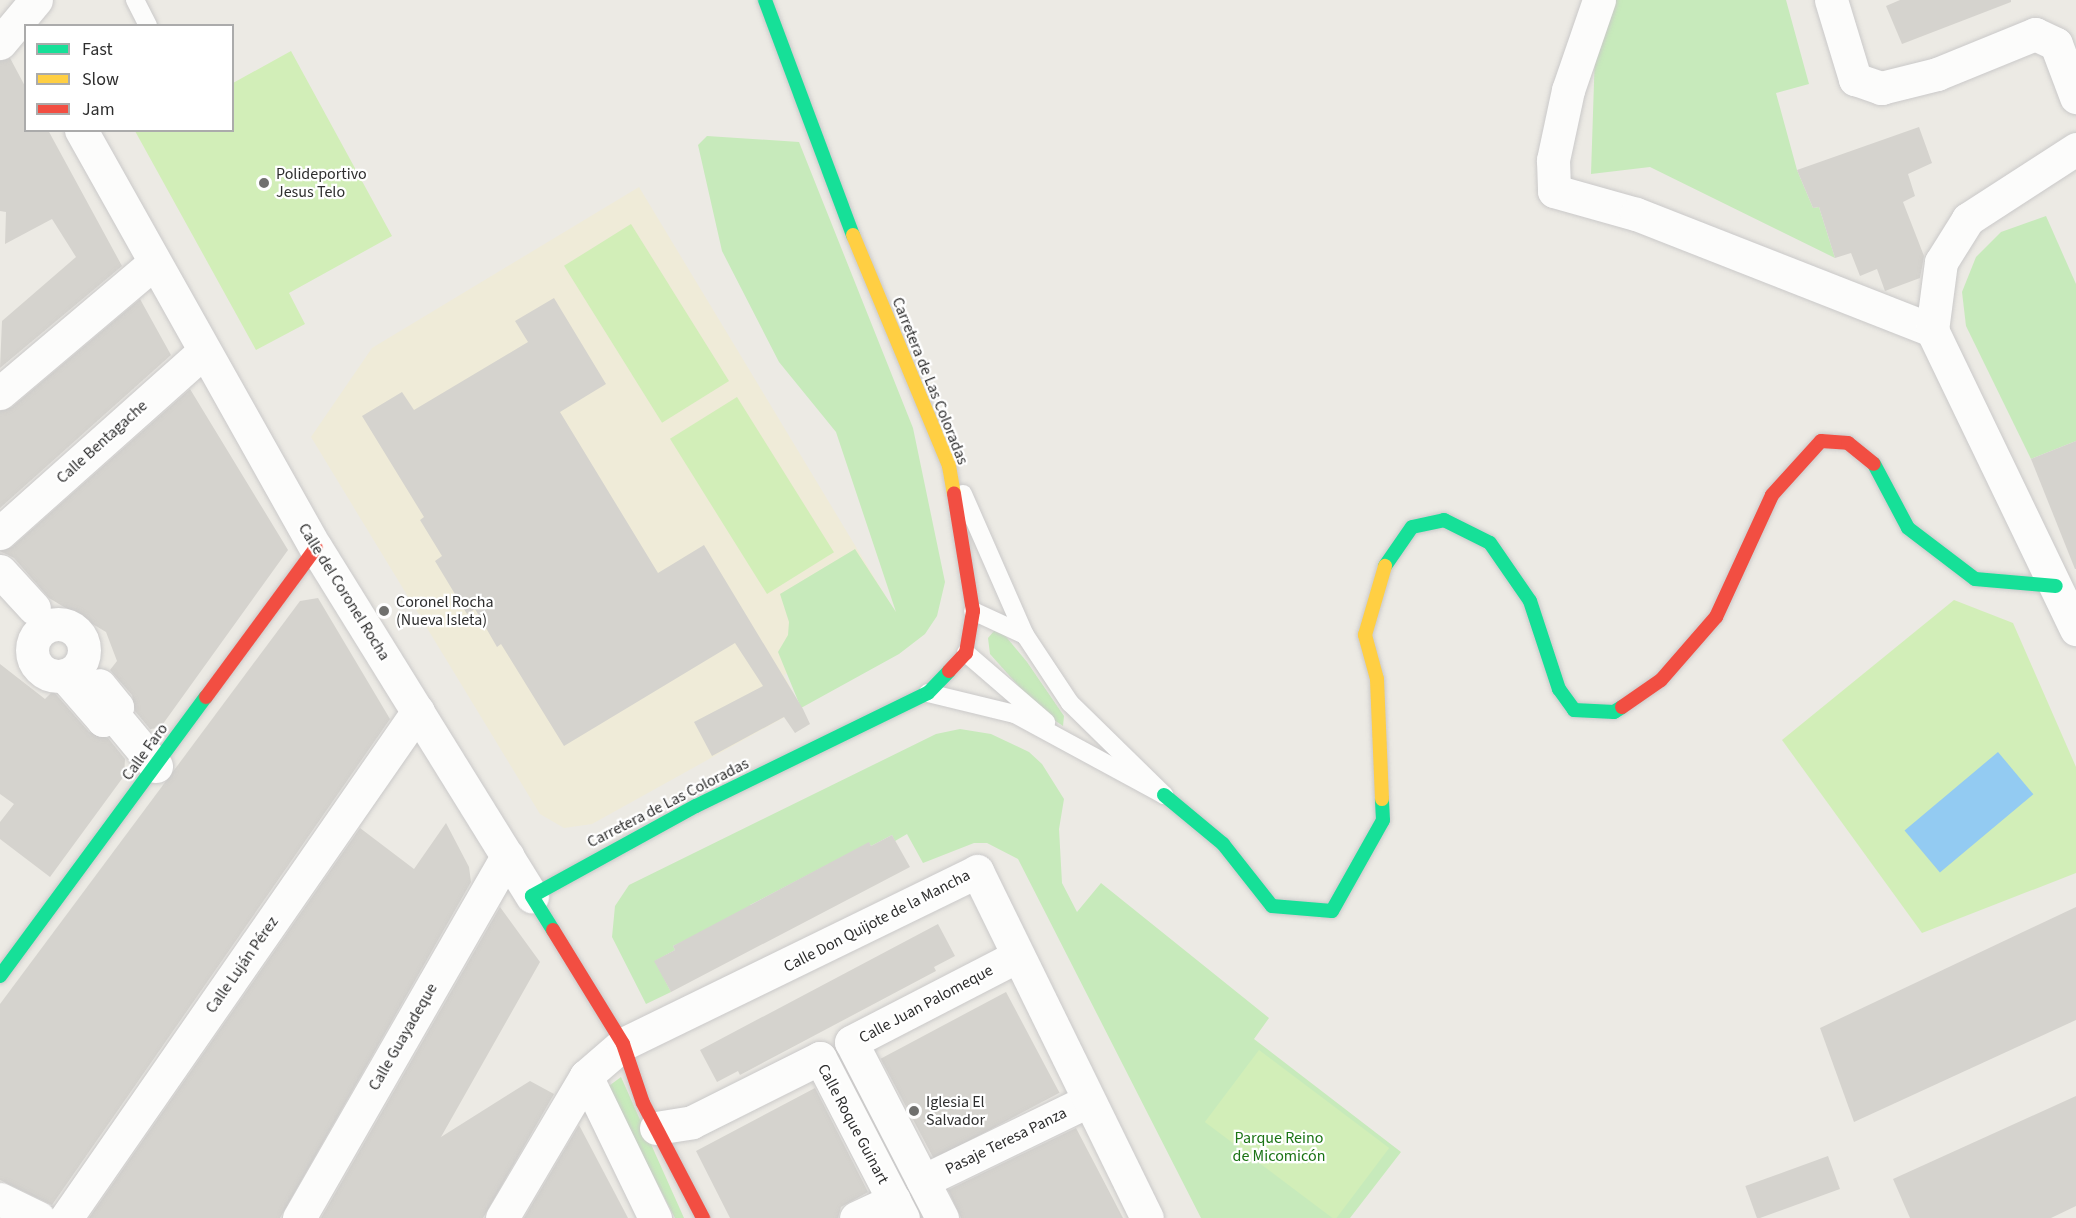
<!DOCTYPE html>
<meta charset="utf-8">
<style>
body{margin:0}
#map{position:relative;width:2076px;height:1218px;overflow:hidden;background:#eceae4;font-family:"Source Sans 3",sans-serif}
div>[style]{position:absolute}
.education>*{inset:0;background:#efebd8}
.green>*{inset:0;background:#c7eabb}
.pitch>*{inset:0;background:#d2eeb8;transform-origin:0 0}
.water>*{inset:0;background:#93cbf2;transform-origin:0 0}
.building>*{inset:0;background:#d5d3ce;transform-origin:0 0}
.roads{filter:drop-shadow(0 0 2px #cac9c9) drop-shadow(0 0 2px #cac9c9)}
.lane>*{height:18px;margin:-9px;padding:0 9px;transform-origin:9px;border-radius:9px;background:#fcfcfb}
.street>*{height:33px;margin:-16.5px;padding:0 16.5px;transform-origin:16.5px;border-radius:16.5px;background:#fcfcfb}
.street>.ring{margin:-16.5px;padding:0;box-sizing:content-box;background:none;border:33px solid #fcfcfb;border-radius:50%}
.fast>*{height:14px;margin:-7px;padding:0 7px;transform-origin:7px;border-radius:7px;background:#16e098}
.slow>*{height:14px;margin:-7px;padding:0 7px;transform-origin:7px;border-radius:7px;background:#ffcf43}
.jam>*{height:14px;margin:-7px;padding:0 7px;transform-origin:7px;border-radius:7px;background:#f24e42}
.dots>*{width:16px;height:16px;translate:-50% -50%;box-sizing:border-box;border:3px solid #fff;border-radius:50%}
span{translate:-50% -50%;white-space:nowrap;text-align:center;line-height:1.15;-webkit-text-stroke:4.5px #fff;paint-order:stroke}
.poi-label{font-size:16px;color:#2e2e2e}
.left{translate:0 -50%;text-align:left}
.street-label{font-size:16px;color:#2e2e2e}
.park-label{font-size:16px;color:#1b7415}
.legend{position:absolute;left:24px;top:24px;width:210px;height:108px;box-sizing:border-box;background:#fff;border:2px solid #ababab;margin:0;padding:8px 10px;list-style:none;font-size:18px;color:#2e2e2e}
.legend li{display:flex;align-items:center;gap:12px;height:30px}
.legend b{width:30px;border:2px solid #ababab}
</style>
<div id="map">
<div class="education">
<i style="clip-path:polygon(639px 187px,897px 615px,784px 675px,801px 708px,592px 824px,564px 828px,540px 814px,311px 437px,372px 348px)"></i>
</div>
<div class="green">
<i style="clip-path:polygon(1612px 0,1786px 0,1809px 84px,1776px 93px,1797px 170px,1813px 208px,1819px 207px,1835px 258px,1650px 167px,1591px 174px,1595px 52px)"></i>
<i style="clip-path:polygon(707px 136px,799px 142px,913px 428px,945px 582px,937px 616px,925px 634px,899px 654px,801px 708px,778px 652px,788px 635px,789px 622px,780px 594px,855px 549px,896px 612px,836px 432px,779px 362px,722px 251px,698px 145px)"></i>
<i style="clip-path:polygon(2046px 216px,2076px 284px,2076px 441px,2031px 459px,1966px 326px,1962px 292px,1976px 257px,2001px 232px)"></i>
<i style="clip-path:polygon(994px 631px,1003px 633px,1027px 662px,1064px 716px,1063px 726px,1041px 711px,990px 654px,988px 638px)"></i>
<i style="clip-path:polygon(960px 729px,991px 734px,1029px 752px,1042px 764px,1064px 799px,1059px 829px,1062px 883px,1077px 912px,1101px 883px,1269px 1018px,1254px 1039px,1401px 1152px,1350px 1218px,1201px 1218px,1018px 859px,987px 843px,974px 843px,923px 863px,907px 834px,895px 841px,892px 835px,871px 846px,869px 843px,750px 905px,752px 909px,673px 946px,675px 950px,655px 961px,671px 992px,646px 1004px,612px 937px,615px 906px,629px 885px,936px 734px)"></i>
<i style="clip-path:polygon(621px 1077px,684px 1218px,675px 1218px,616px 1104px,602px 1091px)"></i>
</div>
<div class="pitch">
<i style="clip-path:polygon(291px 51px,392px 236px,289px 293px,305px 324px,256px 350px,135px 131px,232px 130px,233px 83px)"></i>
<i style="left:631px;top:224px;width:185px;height:79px;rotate:58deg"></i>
<i style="left:737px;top:397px;width:183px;height:79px;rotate:58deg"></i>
<i style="clip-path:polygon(1954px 600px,2013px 623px,2076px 767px,2076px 873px,1922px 933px,1782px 740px)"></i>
<i style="left:1259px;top:1050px;width:163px;height:90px;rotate:37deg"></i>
</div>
<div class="water">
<i style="left:1998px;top:752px;width:55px;height:122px;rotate:50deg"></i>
</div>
<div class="building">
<i style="clip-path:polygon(1900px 0,2011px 0,2011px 2px,1902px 44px,1886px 6px)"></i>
<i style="clip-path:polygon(10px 58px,26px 88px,26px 130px,48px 130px,122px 266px,0 368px,2px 321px,76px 257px,52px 219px,5px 244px,6px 212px,0 211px,0 61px)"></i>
<i style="clip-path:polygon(1919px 127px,1932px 163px,1908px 174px,1915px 196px,1903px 202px,1924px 256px,1920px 278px,1885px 291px,1877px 269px,1860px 276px,1851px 253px,1835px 258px,1819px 207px,1813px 208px,1797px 170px)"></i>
<i style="clip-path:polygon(554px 298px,606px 384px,560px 412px,658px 573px,704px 545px,803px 709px,810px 724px,795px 733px,784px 717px,712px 756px,694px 722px,763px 686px,735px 643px,564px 746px,501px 644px,497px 647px,475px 609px,467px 614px,435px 561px,442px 556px,420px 520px,424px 517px,362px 416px,402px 392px,414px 410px,528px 342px,515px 321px)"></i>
<i style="clip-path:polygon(140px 299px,171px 355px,0 508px,0 411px,12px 407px)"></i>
<i style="clip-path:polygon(190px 389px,288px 550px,160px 728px,150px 729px,135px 711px,132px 695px,110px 670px,117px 661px,106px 632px,49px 598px,14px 558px,0 551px,12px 547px)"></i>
<i style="clip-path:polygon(2076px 441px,2076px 569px,2075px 569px,2031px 459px)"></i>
<i style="clip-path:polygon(318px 598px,390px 719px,52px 1205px,0 1180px,0 1004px,300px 601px)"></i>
<i style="clip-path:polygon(0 664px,45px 699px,53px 691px,89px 732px,108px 738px,125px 759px,124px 776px,50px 877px,0 839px,0 822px,14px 804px,0 794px)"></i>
<i style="clip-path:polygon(446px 823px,469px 867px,471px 882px,280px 1218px,89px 1218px,360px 828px,414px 869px)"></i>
<i style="clip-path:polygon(892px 835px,910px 867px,671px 992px,654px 961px,675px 950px,673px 946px,869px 842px,871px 846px)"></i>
<i style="clip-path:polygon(500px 907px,540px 962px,441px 1137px,530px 1081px,554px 1094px,483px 1218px,321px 1218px)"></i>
<i style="clip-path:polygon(2076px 907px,2076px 1020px,1854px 1122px,1820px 1028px)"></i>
<i style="clip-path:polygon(938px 924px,955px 956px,934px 967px,936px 971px,740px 1075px,738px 1071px,717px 1082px,700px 1050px)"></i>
<i style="left:1006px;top:992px;width:114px;height:142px;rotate:62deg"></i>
<i style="clip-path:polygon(815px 1088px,868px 1192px,841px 1207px,838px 1218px,730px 1218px,696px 1151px)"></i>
<i style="clip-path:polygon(2076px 1096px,2076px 1206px,2051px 1218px,1910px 1218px,1893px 1179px)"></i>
<i style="clip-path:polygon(579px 1125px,628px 1218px,524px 1218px)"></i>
<i style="clip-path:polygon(1076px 1128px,1123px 1218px,961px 1218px,948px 1190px)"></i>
<i style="left:1828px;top:1156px;width:35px;height:88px;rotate:70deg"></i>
</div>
<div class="roads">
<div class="lane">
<i style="left:135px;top:0;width:29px;rotate:63deg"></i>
<i style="left:963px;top:494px;width:154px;rotate:66.3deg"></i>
<i style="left:966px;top:653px;width:106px;rotate:40.8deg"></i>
<i style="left:928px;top:693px;width:89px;rotate:13.6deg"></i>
<i style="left:1015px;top:714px;width:170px;rotate:28.5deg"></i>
<i style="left:1164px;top:795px;width:132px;rotate:-135.6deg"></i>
<i style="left:1070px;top:703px;width:82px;rotate:-123.5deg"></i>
<i style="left:1025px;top:635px;width:57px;rotate:-155.2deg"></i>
</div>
<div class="street">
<i style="left:1599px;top:0;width:95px;rotate:109deg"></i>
<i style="left:1568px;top:90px;width:72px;rotate:102.1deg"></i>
<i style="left:1553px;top:160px;width:31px;rotate:88deg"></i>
<i style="left:1554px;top:191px;width:85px;rotate:15.7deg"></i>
<i style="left:1636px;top:214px;width:318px;rotate:21.4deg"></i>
<i style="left:1831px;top:0;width:83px;rotate:73.1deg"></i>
<i style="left:1855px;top:79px;width:28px;rotate:19deg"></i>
<i style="left:1881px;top:88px;width:58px;rotate:-14deg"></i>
<i style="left:1937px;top:74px;width:106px;rotate:-22.2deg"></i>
<i style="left:2035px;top:34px;width:23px;rotate:25deg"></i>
<i style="left:2056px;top:44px;width:57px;rotate:69.3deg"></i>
<i style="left:0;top:43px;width:56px;rotate:-50.1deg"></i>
<i style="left:81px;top:130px;width:480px;rotate:60.7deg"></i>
<i style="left:316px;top:548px;width:410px;rotate:58.2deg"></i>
<i style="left:2076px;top:149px;width:129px;rotate:147.1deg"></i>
<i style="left:1968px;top:219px;width:51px;rotate:122.1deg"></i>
<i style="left:1941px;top:262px;width:69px;rotate:97.5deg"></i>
<i style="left:1932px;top:330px;width:332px;rotate:64.3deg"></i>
<i style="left:0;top:393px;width:202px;rotate:-40.2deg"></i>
<i style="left:0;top:533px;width:273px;rotate:-41.7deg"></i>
<i style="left:0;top:571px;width:50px;rotate:47.4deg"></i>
<i class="ring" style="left:32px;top:624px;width:19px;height:19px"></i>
<i style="left:68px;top:680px;width:53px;rotate:48.8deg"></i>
<i style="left:103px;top:720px;width:19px;rotate:-43deg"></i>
<i style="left:117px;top:707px;width:28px;rotate:-129deg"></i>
<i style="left:101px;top:700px;width:86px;rotate:50.2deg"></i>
<i style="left:586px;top:1076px;width:158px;rotate:64.1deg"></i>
<i style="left:656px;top:1128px;width:36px;rotate:-9deg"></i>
<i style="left:692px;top:1122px;width:143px;rotate:-26.6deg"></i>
<i style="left:820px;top:1058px;width:180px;rotate:62.6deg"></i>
<i style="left:923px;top:1181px;width:183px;rotate:-25.9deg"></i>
<i style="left:0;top:1199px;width:43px;rotate:26deg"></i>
<i style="left:66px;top:1218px;width:617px;rotate:-55.23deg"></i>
<i style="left:299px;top:1218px;width:418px;rotate:-60.1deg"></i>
<i style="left:502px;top:1218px;width:165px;rotate:-59.4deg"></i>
<i style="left:586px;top:1076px;width:49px;rotate:-40.9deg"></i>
<i style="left:623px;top:1044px;width:394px;rotate:-26deg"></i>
<i style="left:977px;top:871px;width:386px;rotate:63.9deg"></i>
<i style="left:856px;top:1218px;width:42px;rotate:-25.3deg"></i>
<i style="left:942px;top:1218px;width:198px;rotate:-117.3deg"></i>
<i style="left:851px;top:1042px;width:186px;rotate:-27.3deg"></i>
</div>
<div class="fast">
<i style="left:765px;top:0;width:251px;rotate:69.5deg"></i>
<i style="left:1874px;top:464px;width:72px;rotate:62deg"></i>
<i style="left:1908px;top:528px;width:84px;rotate:37.3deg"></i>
<i style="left:1975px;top:579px;width:81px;rotate:4.9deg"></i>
<i style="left:1385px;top:566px;width:47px;rotate:-55.3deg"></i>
<i style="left:1412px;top:527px;width:33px;rotate:-12deg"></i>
<i style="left:1444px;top:520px;width:51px;rotate:26.6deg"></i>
<i style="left:1490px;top:543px;width:70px;rotate:55.4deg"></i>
<i style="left:1530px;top:601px;width:93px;rotate:71.8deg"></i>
<i style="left:1559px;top:689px;width:26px;rotate:54deg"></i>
<i style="left:1574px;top:710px;width:40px;rotate:2.9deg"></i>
<i style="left:1614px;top:712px;width:9px;rotate:-32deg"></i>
<i style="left:1164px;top:795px;width:77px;rotate:39.7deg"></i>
<i style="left:1223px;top:844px;width:79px;rotate:51.7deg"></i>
<i style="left:1272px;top:906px;width:60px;rotate:4.8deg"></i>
<i style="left:1332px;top:911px;width:104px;rotate:-60.7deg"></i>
<i style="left:1383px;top:820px;width:21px;rotate:-93deg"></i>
<i style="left:553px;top:930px;width:40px;rotate:-122deg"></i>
<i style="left:532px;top:896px;width:187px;rotate:-28.8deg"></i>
<i style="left:696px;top:806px;width:258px;rotate:-26deg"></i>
<i style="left:928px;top:693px;width:30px;rotate:-46deg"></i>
<i style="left:0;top:976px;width:347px;rotate:-53.6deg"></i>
</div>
<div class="slow">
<i style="left:853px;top:235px;width:250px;rotate:67.4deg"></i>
<i style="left:949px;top:466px;width:28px;rotate:80deg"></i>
<i style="left:1382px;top:799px;width:120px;rotate:-92.4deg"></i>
<i style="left:1377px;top:679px;width:46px;rotate:-105.3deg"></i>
<i style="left:1365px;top:635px;width:72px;rotate:-73.8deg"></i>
</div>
<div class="jam">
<i style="left:949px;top:671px;width:25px;rotate:-47deg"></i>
<i style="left:966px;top:653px;width:43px;rotate:-80.5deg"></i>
<i style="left:973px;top:611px;width:119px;rotate:-99.2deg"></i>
<i style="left:206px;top:697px;width:185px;rotate:-53.6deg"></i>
<i style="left:1622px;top:707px;width:47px;rotate:-34.7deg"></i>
<i style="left:1661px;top:680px;width:84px;rotate:-48.9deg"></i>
<i style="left:1716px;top:617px;width:134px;rotate:-65.3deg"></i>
<i style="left:1772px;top:495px;width:73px;rotate:-47.8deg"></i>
<i style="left:1821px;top:441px;width:27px;rotate:4deg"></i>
<i style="left:1848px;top:443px;width:33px;rotate:39deg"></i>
<i style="left:553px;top:930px;width:134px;rotate:58.4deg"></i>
<i style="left:623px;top:1044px;width:62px;rotate:71.3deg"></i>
<i style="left:643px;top:1103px;width:130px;rotate:62.4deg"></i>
</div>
</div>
<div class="dots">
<i style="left:264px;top:183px;background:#70706e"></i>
<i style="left:384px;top:611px;background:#70706e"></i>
<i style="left:914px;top:1111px;background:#70706e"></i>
</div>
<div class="poi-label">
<span class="left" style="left:276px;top:183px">Polideportivo<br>Jesus Telo</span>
<span class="left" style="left:396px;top:611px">Coronel Rocha<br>(Nueva Isleta)</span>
<span class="left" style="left:926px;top:1111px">Iglesia El<br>Salvador</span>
</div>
<div class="street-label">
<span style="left:930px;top:381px;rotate:68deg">Carretera de Las Coloradas</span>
<span style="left:102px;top:442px;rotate:-42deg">Calle Bentagache</span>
<span style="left:344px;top:592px;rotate:58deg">Calle del Coronel Rocha</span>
<span style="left:145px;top:752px;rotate:-54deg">Calle Faro</span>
<span style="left:668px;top:803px;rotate:-27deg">Carretera de Las Coloradas</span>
<span style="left:877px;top:921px;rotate:-27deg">Calle Don Quijote de la Mancha</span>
<span style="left:242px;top:965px;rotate:-55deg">Calle Luján Pérez</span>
<span style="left:926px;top:1004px;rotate:-28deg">Calle Juan Palomeque</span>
<span style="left:403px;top:1037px;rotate:-60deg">Calle Guayadeque</span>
<span style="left:853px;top:1124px;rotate:62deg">Calle Roque Guinart</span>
<span style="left:1006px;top:1141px;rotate:-26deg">Pasaje Teresa Panza</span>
</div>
<div class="park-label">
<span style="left:1279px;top:1147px">Parque Reino<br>de Micomicón</span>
</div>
<ul class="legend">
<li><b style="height:8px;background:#16e098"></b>Fast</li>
<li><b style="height:8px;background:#ffcf43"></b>Slow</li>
<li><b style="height:8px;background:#f24e42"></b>Jam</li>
</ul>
</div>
